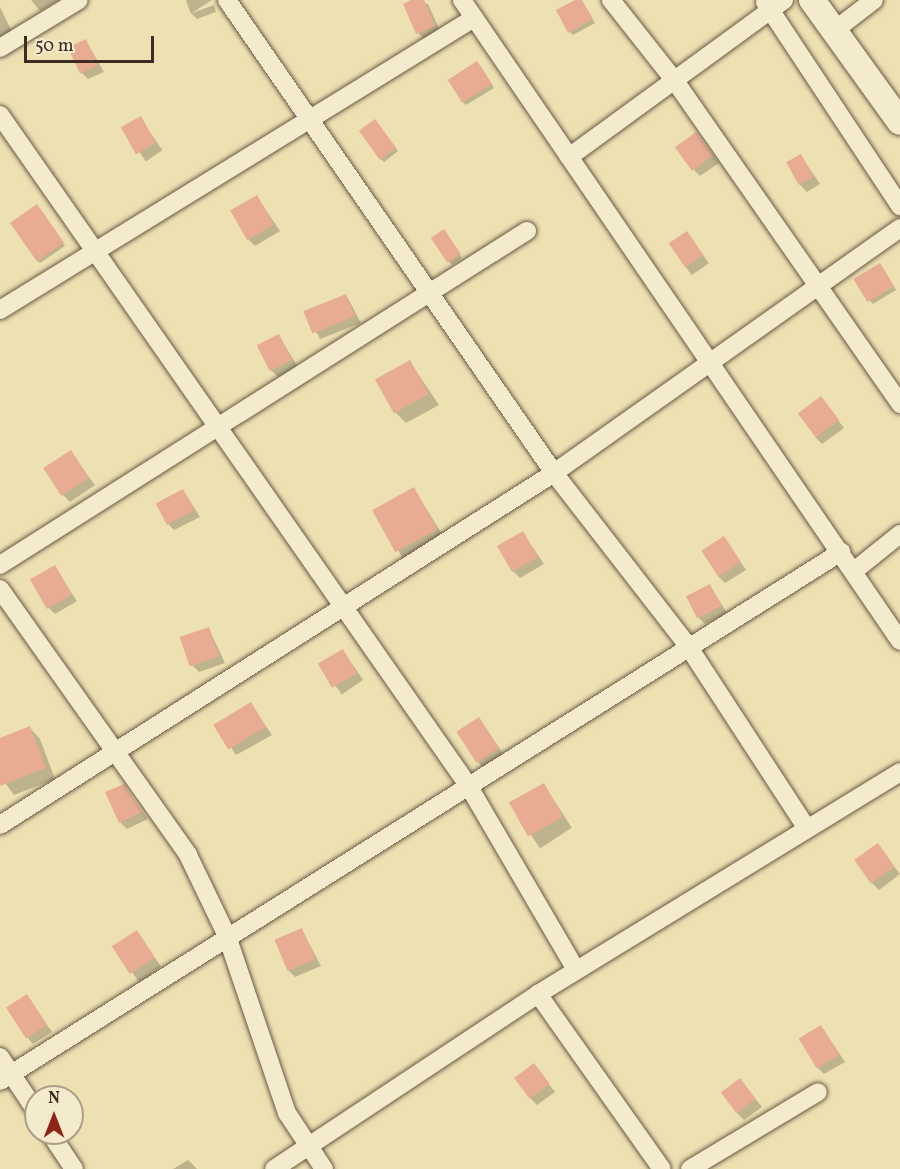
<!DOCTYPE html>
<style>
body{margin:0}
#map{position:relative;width:900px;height:1169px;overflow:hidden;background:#ede0b1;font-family:Vollkorn,serif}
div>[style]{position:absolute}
.shadow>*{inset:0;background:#0003;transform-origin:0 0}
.building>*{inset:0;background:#e8ac92;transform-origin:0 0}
.roads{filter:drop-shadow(0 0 2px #6a5846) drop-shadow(0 0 2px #6a5846)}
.street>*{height:18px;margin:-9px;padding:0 9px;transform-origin:9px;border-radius:9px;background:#f3ebcc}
.secondary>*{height:26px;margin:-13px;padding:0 13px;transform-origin:13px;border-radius:13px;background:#f3ebcc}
span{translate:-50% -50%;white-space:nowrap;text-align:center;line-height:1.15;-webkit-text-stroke:4.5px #f3ebcc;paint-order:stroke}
.north{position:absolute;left:24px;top:1085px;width:60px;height:60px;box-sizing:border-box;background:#f3ebcc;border:2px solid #ab9e88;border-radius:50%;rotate:0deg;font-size:16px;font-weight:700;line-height:24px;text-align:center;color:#3e2b23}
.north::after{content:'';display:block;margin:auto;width:21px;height:27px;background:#8f2418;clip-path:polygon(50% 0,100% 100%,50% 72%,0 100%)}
.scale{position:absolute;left:24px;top:36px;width:130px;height:27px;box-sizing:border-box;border:3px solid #3e2b23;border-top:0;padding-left:8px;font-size:18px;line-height:21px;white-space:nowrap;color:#3e2b23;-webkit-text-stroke:4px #f3ebcc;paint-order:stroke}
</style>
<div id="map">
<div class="shadow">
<i style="clip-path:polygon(31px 0,60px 0,40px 11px)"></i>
<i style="clip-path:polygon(186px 0,212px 0,192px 13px,214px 5px,216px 12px,197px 19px,190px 12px)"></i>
<i style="clip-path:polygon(415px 0,428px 4px,441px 33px,425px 40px,418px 33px)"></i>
<i style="clip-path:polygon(578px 0,595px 23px,573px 35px,570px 32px)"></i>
<i style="clip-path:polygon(0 7px,13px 34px,0 39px)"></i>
<i style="clip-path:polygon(86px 41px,104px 72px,88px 79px,81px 72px)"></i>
<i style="clip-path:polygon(480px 65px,494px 88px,466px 105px,463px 102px)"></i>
<i style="left:140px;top:118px;width:39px;height:20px;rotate:55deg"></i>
<i style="clip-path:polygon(378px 124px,398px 151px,384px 162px,381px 159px)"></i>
<i style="clip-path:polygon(696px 133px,719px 163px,700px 176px,693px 169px)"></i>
<i style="clip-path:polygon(801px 156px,820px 184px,807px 192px,800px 185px)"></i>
<i style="clip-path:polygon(257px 197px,280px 231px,255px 246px,248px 239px)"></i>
<i style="clip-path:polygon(40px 209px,65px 246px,40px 263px,37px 260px)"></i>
<i style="left:687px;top:232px;width:38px;height:21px;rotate:55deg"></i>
<i style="clip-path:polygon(447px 234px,462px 258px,452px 265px,449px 262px)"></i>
<i style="clip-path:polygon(883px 268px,896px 290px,873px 304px,870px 301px)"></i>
<i style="clip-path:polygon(346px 295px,361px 323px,320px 339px,305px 311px)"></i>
<i style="clip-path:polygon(279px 336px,298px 367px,278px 377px,271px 370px)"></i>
<i style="clip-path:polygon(410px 362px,439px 405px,406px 423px,395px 412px)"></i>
<i style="clip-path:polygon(821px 398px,844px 428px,822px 444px,815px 437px)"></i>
<i style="clip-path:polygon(70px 452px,95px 485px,70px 502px,63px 495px)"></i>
<i style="left:414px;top:489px;width:60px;height:46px;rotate:58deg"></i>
<i style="clip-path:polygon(183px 490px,200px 517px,174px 530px,167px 523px)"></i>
<i style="clip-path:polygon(523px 533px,544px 564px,520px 578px,513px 571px)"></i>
<i style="clip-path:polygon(724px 538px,746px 570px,725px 583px,718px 576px)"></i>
<i style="clip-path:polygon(54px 567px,77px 601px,55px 614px,48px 607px)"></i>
<i style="clip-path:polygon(710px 586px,727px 613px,705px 624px,698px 617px)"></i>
<i style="clip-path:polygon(209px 629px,225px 663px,199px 672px,192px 665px)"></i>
<i style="left:343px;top:651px;width:35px;height:26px;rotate:55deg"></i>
<i style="clip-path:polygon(251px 704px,272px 735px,236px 755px,215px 724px)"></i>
<i style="left:479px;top:718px;width:45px;height:25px;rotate:56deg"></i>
<i style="clip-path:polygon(30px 728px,40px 739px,55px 779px,14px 795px,0 776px,0 740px)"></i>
<i style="left:544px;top:785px;width:51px;height:38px;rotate:57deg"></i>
<i style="clip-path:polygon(124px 786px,148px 819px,127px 829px,120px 822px)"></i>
<i style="clip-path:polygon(877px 845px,900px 874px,879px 890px,872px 883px)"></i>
<i style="clip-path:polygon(302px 930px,321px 966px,295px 977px,288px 970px)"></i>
<i style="left:137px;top:932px;width:42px;height:27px;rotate:55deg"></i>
<i style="clip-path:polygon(27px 996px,52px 1032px,33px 1044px,27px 1037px)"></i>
<i style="clip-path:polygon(821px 1026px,845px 1062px,824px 1074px,817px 1067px)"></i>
<i style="clip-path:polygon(534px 1065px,555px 1092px,537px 1105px,530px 1098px)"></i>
<i style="clip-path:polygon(740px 1080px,762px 1107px,744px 1120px,737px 1113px)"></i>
<i style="clip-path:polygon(188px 1160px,197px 1169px,173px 1169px)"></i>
</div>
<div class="building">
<i style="clip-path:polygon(411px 0,424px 0,435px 26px,416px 34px,403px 4px)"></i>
<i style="clip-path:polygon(575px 0,582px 0,593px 19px,568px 33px,556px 10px)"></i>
<i style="left:86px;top:39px;width:29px;height:20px;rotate:65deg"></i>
<i style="left:477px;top:61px;width:27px;height:35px;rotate:57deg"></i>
<i style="left:141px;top:116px;width:31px;height:23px;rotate:61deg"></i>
<i style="left:375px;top:119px;width:36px;height:20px;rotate:54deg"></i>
<i style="left:696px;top:132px;width:29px;height:26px;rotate:54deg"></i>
<i style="left:801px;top:154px;width:26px;height:17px;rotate:61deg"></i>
<i style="left:257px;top:195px;width:34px;height:31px;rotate:60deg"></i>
<i style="left:37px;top:204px;width:47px;height:33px;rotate:55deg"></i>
<i style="left:444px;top:229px;width:30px;height:16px;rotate:56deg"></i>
<i style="left:687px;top:231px;width:29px;height:22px;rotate:56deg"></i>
<i style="left:880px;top:263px;width:27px;height:31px;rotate:59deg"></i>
<i style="left:346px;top:294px;width:24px;height:46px;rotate:68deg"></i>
<i style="left:279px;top:334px;width:29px;height:25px;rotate:63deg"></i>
<i style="left:410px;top:360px;width:39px;height:40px;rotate:61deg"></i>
<i style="left:821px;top:396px;width:30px;height:29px;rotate:53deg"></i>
<i style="left:71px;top:450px;width:33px;height:33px;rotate:57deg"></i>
<i style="left:414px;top:487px;width:48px;height:48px;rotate:61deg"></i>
<i style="left:183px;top:489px;width:24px;height:31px;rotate:62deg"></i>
<i style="left:523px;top:531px;width:30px;height:30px;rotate:60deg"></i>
<i style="left:724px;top:536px;width:31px;height:27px;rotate:57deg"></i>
<i style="left:55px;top:565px;width:34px;height:29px;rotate:60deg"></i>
<i style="left:710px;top:584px;width:25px;height:27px;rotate:63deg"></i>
<i style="left:209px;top:627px;width:31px;height:31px;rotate:71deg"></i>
<i style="left:343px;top:649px;width:28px;height:29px;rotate:60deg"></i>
<i style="left:251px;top:702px;width:29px;height:44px;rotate:59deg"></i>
<i style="left:479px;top:717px;width:37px;height:27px;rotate:57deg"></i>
<i style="clip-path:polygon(30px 726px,46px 768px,0 786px,0 738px)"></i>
<i style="left:544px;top:783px;width:39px;height:40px;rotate:61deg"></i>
<i style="clip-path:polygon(124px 784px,142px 812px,119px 823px,105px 792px)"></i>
<i style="left:878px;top:843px;width:29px;height:29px;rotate:55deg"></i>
<i style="left:302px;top:928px;width:34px;height:30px;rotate:67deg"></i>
<i style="left:137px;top:930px;width:33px;height:30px;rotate:57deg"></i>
<i style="left:27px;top:994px;width:37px;height:25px;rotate:57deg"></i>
<i style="left:821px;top:1025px;width:35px;height:26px;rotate:59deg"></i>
<i style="left:534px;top:1063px;width:26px;height:25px;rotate:53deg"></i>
<i style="left:740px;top:1078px;width:26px;height:24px;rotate:53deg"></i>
</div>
<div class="roads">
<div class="street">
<i style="left:227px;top:0;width:575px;rotate:55.34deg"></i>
<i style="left:554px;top:473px;width:219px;rotate:52.2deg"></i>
<i style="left:688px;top:646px;width:216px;rotate:56.9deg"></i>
<i style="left:462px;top:0;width:776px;rotate:55.65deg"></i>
<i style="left:611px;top:0;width:103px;rotate:51.7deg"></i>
<i style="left:675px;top:81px;width:394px;rotate:55.1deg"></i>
<i style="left:765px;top:2px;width:245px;rotate:56.5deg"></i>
<i style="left:835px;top:30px;width:49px;rotate:-37.6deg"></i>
<i style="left:0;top:48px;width:92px;rotate:-31.3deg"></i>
<i style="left:0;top:115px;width:817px;rotate:55.07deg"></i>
<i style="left:468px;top:785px;width:214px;rotate:59.7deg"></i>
<i style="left:569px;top:157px;width:266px;rotate:-36.1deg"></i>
<i style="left:0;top:310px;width:557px;rotate:-31.63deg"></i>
<i style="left:0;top:565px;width:624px;rotate:-32.37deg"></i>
<i style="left:854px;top:571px;width:59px;rotate:-38.8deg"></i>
<i style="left:0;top:589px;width:326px;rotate:54.7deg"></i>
<i style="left:188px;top:855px;width:90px;rotate:64.3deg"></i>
<i style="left:227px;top:936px;width:187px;rotate:71.3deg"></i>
<i style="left:287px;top:1113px;width:67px;rotate:56.5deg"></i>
<i style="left:0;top:825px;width:656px;rotate:-32.43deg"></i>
<i style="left:554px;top:473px;width:424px;rotate:-35.3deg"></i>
<i style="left:538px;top:994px;width:214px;rotate:54.7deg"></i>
<i style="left:0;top:1057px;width:65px;rotate:56.3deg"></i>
<i style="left:0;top:1081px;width:994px;rotate:-32.17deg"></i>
<i style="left:50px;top:1133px;width:43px;rotate:56.3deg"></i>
<i style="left:274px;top:1169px;width:317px;rotate:-33.5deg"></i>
<i style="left:538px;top:994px;width:425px;rotate:-31.5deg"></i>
<i style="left:690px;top:1169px;width:149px;rotate:-31deg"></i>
</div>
<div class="secondary">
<i style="left:812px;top:0;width:150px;rotate:54.2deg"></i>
</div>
</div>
<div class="north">N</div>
<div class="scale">50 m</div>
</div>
